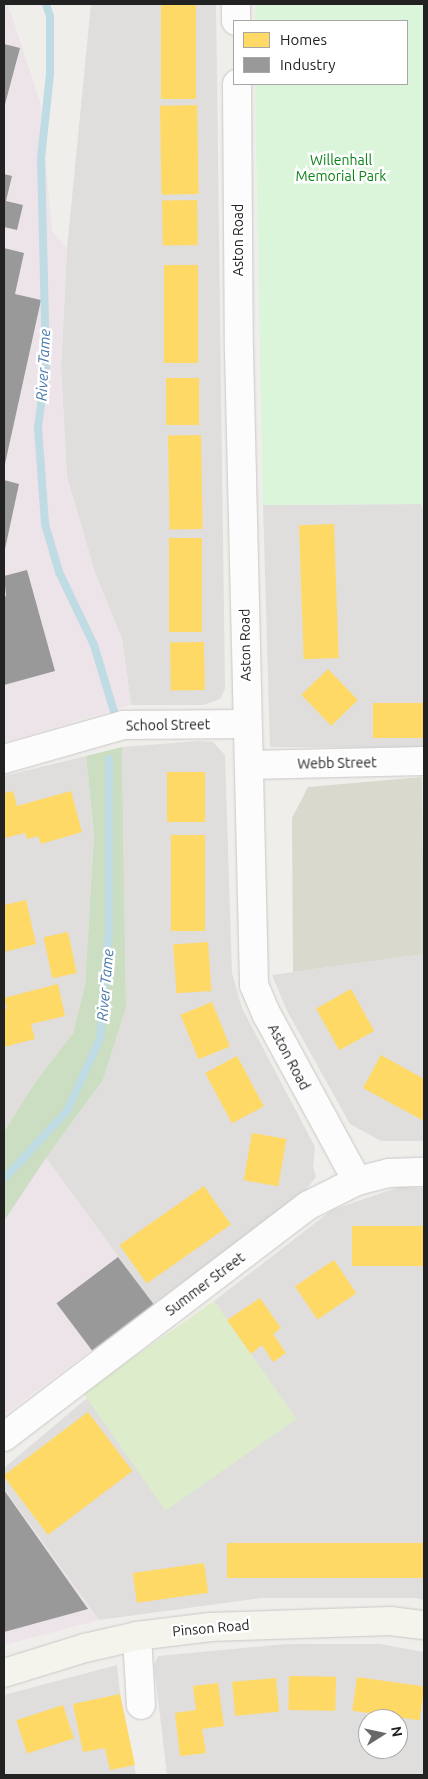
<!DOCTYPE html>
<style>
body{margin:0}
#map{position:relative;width:428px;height:1779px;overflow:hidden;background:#f0eeeb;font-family:Ubuntu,sans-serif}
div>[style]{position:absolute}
.residential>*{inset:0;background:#dfdedc}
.industrial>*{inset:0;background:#ede4e9}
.construction>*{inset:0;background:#d9d9cd}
.grass>*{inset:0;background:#ddeccb;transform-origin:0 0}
.forest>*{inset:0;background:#cbdec1}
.park>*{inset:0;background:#daf5da}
.homes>*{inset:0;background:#ffd966;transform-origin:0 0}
.industry>*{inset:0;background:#999;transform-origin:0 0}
.stream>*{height:8px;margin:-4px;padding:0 4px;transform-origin:4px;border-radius:4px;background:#bfdbe3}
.roads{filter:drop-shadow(0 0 1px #c9c8c7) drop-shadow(0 0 1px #c9c8c7)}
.minor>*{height:28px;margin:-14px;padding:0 14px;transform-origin:14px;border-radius:14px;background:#fdfcfc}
.secondary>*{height:28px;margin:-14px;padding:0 14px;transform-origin:14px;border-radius:14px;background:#f4f4ed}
span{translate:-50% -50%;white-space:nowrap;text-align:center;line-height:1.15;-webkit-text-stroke:5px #fff;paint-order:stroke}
.park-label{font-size:14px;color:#0c8416}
.street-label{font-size:14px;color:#222}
.water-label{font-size:15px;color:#4a7aab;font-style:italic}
.frame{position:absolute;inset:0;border:5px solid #222;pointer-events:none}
.legend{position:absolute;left:233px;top:20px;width:175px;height:65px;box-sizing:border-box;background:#fff;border:1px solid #a7a7a7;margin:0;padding:6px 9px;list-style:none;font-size:15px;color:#222}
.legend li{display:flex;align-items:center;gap:10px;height:25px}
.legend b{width:25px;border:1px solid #a7a7a7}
.north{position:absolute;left:358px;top:1709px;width:50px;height:50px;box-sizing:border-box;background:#fff;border:1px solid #a7a7a7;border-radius:50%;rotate:80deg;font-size:14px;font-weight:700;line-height:20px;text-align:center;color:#222}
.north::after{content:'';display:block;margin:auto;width:18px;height:22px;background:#6a6968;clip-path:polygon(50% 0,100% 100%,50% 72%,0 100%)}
</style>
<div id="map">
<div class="residential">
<i style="clip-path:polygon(91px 4px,216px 4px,225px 689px,220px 699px,203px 705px,131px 705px,122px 639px,95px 573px,67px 477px,61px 368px,67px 248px)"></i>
<i style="clip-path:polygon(421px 504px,424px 512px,424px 748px,270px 747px,263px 505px)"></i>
<i style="clip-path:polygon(199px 741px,213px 742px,225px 755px,232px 973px,242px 1008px,315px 1147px,313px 1167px,316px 1177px,296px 1202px,153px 1304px,46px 1158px,103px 1080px,126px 1008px,122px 747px)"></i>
<i style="clip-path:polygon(86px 756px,94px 834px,85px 986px,73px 1033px,34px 1084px,4px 1132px,4px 776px)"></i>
<i style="clip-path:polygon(424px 954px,424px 1141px,381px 1141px,350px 1124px,287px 1011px,272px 975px)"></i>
<i style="clip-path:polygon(399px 1187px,424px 1188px,424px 1600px,415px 1598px,262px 1598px,99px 1620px,4px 1489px,4px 1468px,87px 1398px,167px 1505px,227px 1320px,214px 1301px,332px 1210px)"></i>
<i style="clip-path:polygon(evenodd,286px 1644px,380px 1644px,424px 1652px,424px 1775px,167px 1775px,154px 1665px,158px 1656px,286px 1644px,368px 1719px,398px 1719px,398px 1749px,368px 1749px,368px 1719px)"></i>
<i style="clip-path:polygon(117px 1665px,120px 1694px,136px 1775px,4px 1775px,4px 1695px)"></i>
</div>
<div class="industrial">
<i style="clip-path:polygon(4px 4px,8px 4px,40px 101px,52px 231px,67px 248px,61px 368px,67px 477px,95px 573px,122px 639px,131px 705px,4px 742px)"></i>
<i style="clip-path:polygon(46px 1158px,153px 1304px,4px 1415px,4px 1221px)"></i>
<i style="clip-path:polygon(4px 1489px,93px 1612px,99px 1620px,4px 1645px)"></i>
</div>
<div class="construction">
<i style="clip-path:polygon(422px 777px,424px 954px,293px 972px,292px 818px,308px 787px)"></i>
</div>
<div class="grass">
<i style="left:214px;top:1301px;width:144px;height:160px;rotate:55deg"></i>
</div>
<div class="forest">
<i style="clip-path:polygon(122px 747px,126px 1008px,103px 1080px,46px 1158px,4px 1221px,4px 1132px,34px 1084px,73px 1033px,85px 986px,94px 834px,86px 756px)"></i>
</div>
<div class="park">
<i style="clip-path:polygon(256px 4px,418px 4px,424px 6px,424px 512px,421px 504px,263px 505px,255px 84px,407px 84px,407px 21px,254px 21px)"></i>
</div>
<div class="homes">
<i style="left:161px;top:4px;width:35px;height:95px"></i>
<i style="left:197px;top:105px;width:89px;height:37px;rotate:89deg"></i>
<i style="left:197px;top:200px;width:45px;height:35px;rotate:89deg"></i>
<i style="left:164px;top:265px;width:34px;height:98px"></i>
<i style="left:166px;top:378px;width:33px;height:47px"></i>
<i style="left:201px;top:435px;width:94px;height:33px;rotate:89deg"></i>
<i style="left:334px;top:524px;width:134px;height:35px;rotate:88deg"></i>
<i style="left:169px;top:538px;width:33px;height:94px"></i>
<i style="left:204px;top:642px;width:48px;height:34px;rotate:89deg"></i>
<i style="left:328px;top:669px;width:43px;height:37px;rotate:46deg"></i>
<i style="left:424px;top:703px;width:35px;height:51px;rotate:90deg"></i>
<i style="left:167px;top:772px;width:38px;height:50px"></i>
<i style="clip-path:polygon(13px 791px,17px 806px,71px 791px,82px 832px,41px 844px,38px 836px,27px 839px,25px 833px,4px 838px,4px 793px)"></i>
<i style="left:171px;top:835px;width:34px;height:96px"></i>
<i style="clip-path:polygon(26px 900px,36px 944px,4px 952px,4px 905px)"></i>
<i style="left:68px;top:932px;width:42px;height:25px;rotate:78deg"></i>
<i style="left:208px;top:942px;width:49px;height:35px;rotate:86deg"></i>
<i style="clip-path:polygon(58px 984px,65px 1016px,31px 1024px,35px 1039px,4px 1047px,4px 1009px,7px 1009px,4px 998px)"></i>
<i style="left:351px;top:989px;width:48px;height:40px;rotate:61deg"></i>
<i style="left:212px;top:1002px;width:48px;height:34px;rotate:68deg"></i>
<i style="clip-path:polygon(381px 1055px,424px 1079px,424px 1121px,363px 1088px)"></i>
<i style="left:237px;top:1056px;width:57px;height:36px;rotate:62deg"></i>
<i style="left:252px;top:1133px;width:35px;height:48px;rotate:10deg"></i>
<i style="left:204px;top:1186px;width:47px;height:103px;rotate:55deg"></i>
<i style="left:424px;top:1226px;width:40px;height:72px;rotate:90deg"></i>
<i style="left:334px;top:1260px;width:40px;height:47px;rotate:56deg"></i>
<i style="clip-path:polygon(260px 1298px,281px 1328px,273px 1334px,286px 1353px,273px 1362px,262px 1345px,251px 1354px,227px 1320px)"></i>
<i style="left:88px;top:1412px;width:74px;height:106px;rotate:53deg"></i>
<i style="left:424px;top:1543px;width:35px;height:197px;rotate:90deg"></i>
<i style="left:204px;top:1563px;width:30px;height:72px;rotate:82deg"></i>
<i style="left:289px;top:1676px;width:47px;height:34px;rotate:1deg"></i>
<i style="left:357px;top:1677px;width:68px;height:34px;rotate:8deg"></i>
<i style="left:276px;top:1678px;width:34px;height:44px;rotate:85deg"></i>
<i style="clip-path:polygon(218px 1683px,224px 1726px,202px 1729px,206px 1753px,180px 1756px,175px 1713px,196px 1710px,193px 1686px)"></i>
<i style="clip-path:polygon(120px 1694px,135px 1765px,110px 1770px,105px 1748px,83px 1752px,73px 1704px)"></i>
<i style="left:63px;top:1705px;width:35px;height:49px;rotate:72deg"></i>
</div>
<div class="industry">
<i style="clip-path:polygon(4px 44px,20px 48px,4px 108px)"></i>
<i style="clip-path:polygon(4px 174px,12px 176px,6px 201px,23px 205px,17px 230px,4px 227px)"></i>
<i style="clip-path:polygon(4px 248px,24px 253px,15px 294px,41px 300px,5px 464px)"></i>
<i style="clip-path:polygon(4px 480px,19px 484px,5px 549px,4px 549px)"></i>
<i style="clip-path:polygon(27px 570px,55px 671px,4px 685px,4px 597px,6px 596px,4px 576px)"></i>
<i style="left:118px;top:1257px;width:59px;height:77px;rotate:53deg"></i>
<i style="clip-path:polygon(4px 1490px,88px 1609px,4px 1632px)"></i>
</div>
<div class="stream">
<i style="left:46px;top:4px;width:13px;rotate:72deg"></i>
<i style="left:50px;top:16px;width:58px;rotate:90deg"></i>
<i style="left:50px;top:74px;width:84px;rotate:96.1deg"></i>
<i style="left:41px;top:158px;width:208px;rotate:88.6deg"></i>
<i style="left:46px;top:366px;width:63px;rotate:97.4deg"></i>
<i style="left:38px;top:428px;width:96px;rotate:85.8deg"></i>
<i style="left:45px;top:524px;width:50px;rotate:73.7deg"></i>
<i style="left:59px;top:572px;width:81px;rotate:64.4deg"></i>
<i style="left:94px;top:645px;width:73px;rotate:73.3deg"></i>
<i style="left:4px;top:1179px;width:93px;rotate:-47.2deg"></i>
<i style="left:67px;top:1111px;width:79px;rotate:-65.4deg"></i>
<i style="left:100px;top:1039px;width:108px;rotate:-85.2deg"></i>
<i style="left:109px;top:931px;width:172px;rotate:-90deg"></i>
</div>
<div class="roads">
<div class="minor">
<i style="left:236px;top:4px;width:17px;rotate:90deg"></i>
<i style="left:237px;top:84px;width:267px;rotate:89.6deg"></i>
<i style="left:239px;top:351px;width:634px;rotate:88.64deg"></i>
<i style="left:254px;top:985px;width:33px;rotate:67deg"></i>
<i style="left:267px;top:1015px;width:189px;rotate:61.5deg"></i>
<i style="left:4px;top:759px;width:124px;rotate:-15.9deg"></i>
<i style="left:123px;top:725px;width:124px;rotate:-0.5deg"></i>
<i style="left:249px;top:765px;width:175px;rotate:-1.3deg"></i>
<i style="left:4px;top:1437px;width:383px;rotate:-37.3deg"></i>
<i style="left:309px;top:1205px;width:54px;rotate:-26.6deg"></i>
<i style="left:357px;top:1181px;width:33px;rotate:-14deg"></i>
<i style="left:389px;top:1173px;width:35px;rotate:-2deg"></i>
<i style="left:137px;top:1636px;width:69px;rotate:86.7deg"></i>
</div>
<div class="secondary">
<i style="left:4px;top:1673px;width:85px;rotate:-17.2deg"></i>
<i style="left:85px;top:1648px;width:53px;rotate:-13deg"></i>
<i style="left:137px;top:1636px;width:74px;rotate:-7deg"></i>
<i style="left:210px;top:1627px;width:180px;rotate:-1.9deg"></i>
<i style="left:390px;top:1621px;width:34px;rotate:7deg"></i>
</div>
</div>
<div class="park-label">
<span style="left:341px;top:168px">Willenhall<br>Memorial Park</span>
</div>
<div class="street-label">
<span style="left:238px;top:240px;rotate:-90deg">Aston Road</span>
<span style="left:245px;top:645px;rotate:-91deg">Aston Road</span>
<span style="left:168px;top:725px;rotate:-1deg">School Street</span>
<span style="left:337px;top:763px;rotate:-1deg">Webb Street</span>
<span style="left:289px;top:1057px;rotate:62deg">Aston Road</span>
<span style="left:205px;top:1284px;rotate:-37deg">Summer Street</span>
<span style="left:211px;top:1628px;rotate:-5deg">Pinson Road</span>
</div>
<div class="water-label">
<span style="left:43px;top:365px;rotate:-87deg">River Tame</span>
<span style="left:105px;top:985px;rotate:-85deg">River Tame</span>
</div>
<div class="frame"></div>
<ul class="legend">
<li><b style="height:14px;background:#ffd966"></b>Homes</li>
<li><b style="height:14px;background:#999"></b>Industry</li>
</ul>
<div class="north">N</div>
</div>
